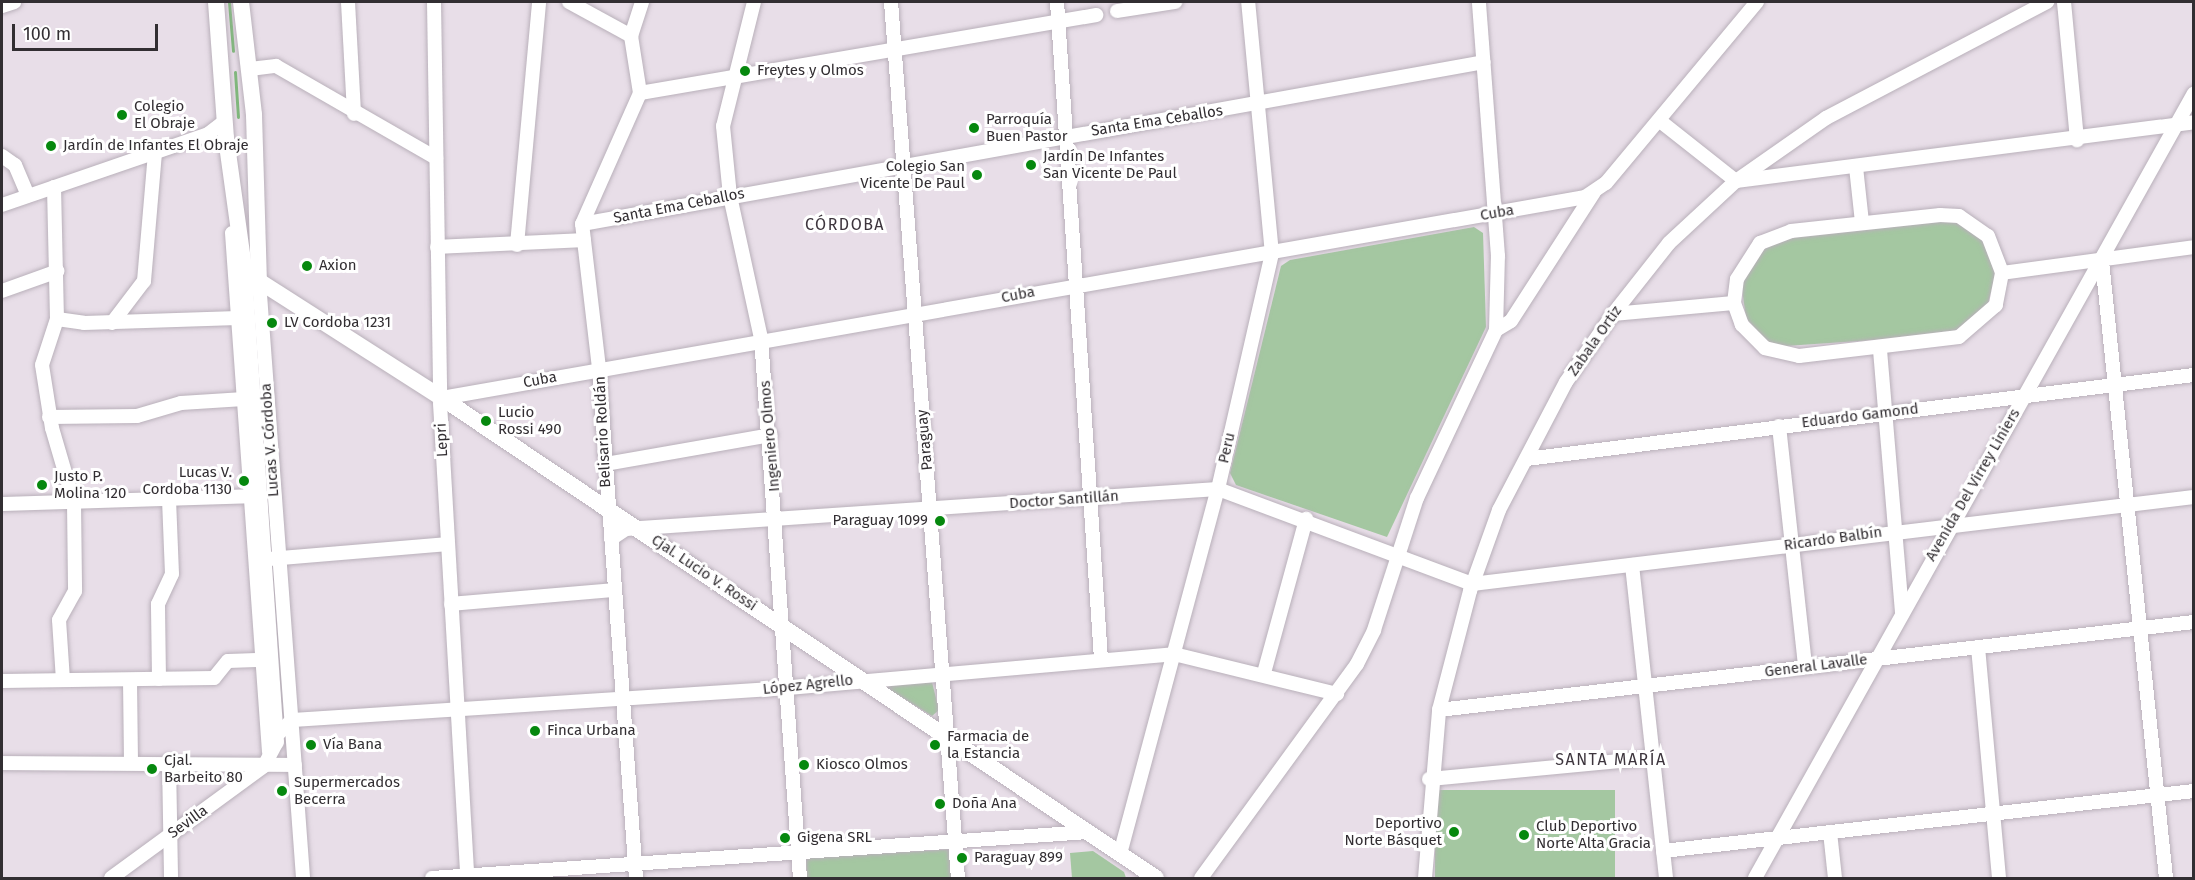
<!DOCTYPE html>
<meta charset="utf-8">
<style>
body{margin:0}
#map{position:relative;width:2195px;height:880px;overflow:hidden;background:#e8dee8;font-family:"Fira Sans",sans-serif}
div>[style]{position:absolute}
.green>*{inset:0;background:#a4c7a1;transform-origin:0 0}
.stream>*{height:3px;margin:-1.5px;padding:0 1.5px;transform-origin:1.5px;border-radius:1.5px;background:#7eb77a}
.roads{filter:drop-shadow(0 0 2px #b9b0ba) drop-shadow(0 0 2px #b9b0ba)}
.minor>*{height:14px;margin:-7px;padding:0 7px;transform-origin:7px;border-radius:7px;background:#fff}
.major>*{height:16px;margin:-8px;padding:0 8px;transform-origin:8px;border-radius:8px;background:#fff}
.dots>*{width:16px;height:16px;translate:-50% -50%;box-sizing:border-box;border:3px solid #fff;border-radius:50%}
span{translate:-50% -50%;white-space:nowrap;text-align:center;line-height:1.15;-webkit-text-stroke:6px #fff;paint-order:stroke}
.poi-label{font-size:15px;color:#322e32}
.left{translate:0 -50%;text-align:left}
.right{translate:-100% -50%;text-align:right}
.street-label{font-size:15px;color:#322e32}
.neighbourhood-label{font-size:16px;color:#3d353d;letter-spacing:1.5px}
.frame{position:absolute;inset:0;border:3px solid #322e32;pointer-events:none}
.scale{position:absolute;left:12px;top:24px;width:146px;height:27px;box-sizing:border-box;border:3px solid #322e32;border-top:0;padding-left:8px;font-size:18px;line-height:21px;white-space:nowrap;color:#322e32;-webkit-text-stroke:4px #fff;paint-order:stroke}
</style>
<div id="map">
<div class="green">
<i style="clip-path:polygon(1948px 216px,1985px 240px,1996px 273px,1987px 307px,1970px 325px,1948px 335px,1772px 347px,1746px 318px,1741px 282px,1768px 241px)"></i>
<i style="clip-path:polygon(1474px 227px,1483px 233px,1486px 327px,1387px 537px,1236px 485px,1230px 473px,1281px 266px,1290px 260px)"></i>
<i style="clip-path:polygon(932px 682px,939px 710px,932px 716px,882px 685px)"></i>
<i style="left:1435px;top:790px;width:180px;height:88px"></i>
<i style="clip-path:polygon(953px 849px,954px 878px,807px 878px,806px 858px)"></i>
<i style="clip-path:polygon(1093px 851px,1124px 872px,1126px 878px,1072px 878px,1070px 853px)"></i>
</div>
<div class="stream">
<i style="left:229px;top:2px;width:49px;rotate:85.3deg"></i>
<i style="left:235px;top:72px;width:45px;rotate:86.2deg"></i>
<i style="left:240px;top:138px;width:10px;rotate:79deg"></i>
</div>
<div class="roads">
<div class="minor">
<i style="left:348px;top:2px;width:112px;rotate:86.9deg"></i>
<i style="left:434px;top:2px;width:401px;rotate:89.1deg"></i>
<i style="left:440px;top:403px;width:476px;rotate:86.7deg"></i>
<i style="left:569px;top:2px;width:71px;rotate:28.7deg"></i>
<i style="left:754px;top:2px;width:128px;rotate:104deg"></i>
<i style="left:723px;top:126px;width:70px;rotate:84.3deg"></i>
<i style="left:730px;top:196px;width:145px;rotate:77.7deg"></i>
<i style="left:761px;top:338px;width:541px;rotate:85.87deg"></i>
<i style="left:891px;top:2px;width:879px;rotate:85.63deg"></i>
<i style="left:1057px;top:2px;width:659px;rotate:86.17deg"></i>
<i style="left:2064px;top:2px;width:139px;rotate:84.6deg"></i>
<i style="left:2px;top:6px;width:13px;rotate:-18deg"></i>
<i style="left:1117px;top:11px;width:59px;rotate:-8.8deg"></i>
<i style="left:250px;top:69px;width:26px;rotate:-7deg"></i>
<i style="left:276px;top:66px;width:185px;rotate:29.9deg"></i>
<i style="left:640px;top:93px;width:463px;rotate:-9.7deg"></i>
<i style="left:1660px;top:121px;width:97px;rotate:38.3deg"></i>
<i style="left:1736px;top:181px;width:462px;rotate:-7.3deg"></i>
<i style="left:2px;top:156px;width:16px;rotate:35deg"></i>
<i style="left:15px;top:165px;width:33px;rotate:67deg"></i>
<i style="left:1856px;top:167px;width:55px;rotate:83.8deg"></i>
<i style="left:54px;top:187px;width:132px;rotate:88.7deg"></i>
<i style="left:57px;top:319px;width:48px;rotate:108.1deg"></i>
<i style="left:42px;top:365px;width:64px;rotate:81deg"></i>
<i style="left:52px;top:428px;width:78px;rotate:73.7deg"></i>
<i style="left:74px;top:503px;width:88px;rotate:89.3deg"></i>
<i style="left:75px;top:591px;width:33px;rotate:119deg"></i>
<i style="left:59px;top:620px;width:60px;rotate:86.2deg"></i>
<i style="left:2px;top:205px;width:218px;rotate:-19deg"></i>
<i style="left:208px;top:134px;width:20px;rotate:-37deg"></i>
<i style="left:1940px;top:215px;width:19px;rotate:3deg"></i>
<i style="left:1959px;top:216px;width:35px;rotate:35deg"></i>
<i style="left:1988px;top:236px;width:40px;rotate:69deg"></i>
<i style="left:2002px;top:273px;width:33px;rotate:101deg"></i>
<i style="left:1996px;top:305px;width:49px;rotate:139.1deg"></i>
<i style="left:1959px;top:337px;width:161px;rotate:173.2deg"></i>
<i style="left:1799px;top:356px;width:35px;rotate:-167deg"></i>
<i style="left:1765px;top:348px;width:33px;rotate:-135deg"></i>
<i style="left:1742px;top:325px;width:23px;rotate:-110deg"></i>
<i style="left:1734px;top:303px;width:24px;rotate:-83deg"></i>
<i style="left:1737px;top:279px;width:43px;rotate:-57.4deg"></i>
<i style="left:1760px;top:243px;width:33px;rotate:-21deg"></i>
<i style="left:1791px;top:231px;width:150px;rotate:-6.1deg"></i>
<i style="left:582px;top:224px;width:916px;rotate:-10.18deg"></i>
<i style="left:232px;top:233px;width:520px;rotate:85.92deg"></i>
<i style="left:517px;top:245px;width:244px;rotate:-84.8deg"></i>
<i style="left:437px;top:247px;width:147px;rotate:-2.7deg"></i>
<i style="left:2102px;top:261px;width:620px;rotate:84.08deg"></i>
<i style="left:2002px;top:273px;width:194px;rotate:-7.7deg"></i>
<i style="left:259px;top:281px;width:599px;rotate:85.78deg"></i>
<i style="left:2px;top:291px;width:59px;rotate:-19.7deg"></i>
<i style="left:1613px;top:314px;width:121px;rotate:-5.2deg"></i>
<i style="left:57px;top:319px;width:27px;rotate:8deg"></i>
<i style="left:84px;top:323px;width:154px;rotate:-1.9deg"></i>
<i style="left:112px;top:323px;width:53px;rotate:-52.7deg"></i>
<i style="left:144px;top:281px;width:129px;rotate:-85.1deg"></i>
<i style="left:1496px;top:330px;width:17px;rotate:-31deg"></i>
<i style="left:1511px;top:321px;width:153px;rotate:-57.2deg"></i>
<i style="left:1880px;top:350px;width:264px;rotate:85.2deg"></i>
<i style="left:442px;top:398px;width:1161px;rotate:-9.97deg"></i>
<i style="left:1585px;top:197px;width:25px;rotate:-34deg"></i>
<i style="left:1606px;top:183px;width:236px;rotate:-50.2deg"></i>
<i style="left:49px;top:417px;width:88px;rotate:-0.7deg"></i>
<i style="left:137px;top:416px;width:46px;rotate:-16.5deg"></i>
<i style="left:181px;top:403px;width:63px;rotate:-3.6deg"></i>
<i style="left:1779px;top:426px;width:242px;rotate:83.8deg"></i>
<i style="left:1527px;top:459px;width:672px;rotate:-7.18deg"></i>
<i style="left:606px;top:464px;width:167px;rotate:-10deg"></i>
<i style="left:2px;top:504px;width:249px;rotate:-1.8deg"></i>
<i style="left:611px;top:539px;width:18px;rotate:-34deg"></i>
<i style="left:626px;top:529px;width:593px;rotate:-3.87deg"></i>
<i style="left:1218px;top:489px;width:271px;rotate:20.5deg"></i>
<i style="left:1472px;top:584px;width:727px;rotate:-6.87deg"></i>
<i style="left:270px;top:559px;width:178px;rotate:-4.8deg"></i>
<i style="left:1632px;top:565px;width:315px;rotate:83.8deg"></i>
<i style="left:451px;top:604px;width:164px;rotate:-4.9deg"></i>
<i style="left:1978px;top:647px;width:232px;rotate:84.8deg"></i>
<i style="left:1264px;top:673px;width:160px;rotate:-74.7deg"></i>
<i style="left:159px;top:679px;width:75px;rotate:-90.8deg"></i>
<i style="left:158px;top:604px;width:33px;rotate:-65deg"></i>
<i style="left:172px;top:574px;width:75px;rotate:-92.3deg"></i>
<i style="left:130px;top:680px;width:81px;rotate:89.3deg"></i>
<i style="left:2px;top:681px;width:212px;rotate:-0.8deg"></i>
<i style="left:214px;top:678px;width:22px;rotate:-51deg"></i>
<i style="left:228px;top:661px;width:36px;rotate:-2deg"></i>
<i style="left:1439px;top:710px;width:760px;rotate:-6.65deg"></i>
<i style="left:279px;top:733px;width:18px;rotate:-45deg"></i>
<i style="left:292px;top:720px;width:497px;rotate:-3.7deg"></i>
<i style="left:788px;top:688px;width:387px;rotate:-5deg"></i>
<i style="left:1174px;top:654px;width:168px;rotate:13.8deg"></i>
<i style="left:169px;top:761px;width:117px;rotate:89deg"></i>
<i style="left:2px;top:763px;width:293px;rotate:0.4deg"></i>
<i style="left:1429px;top:779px;width:224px;rotate:-5.4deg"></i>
<i style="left:1830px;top:832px;width:46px;rotate:83.8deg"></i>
<i style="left:1663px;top:851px;width:534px;rotate:-6.45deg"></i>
<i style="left:1120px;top:854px;width:378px;rotate:-75deg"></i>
<i style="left:1218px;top:489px;width:241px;rotate:-77.1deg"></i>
<i style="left:1272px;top:254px;width:253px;rotate:-95.4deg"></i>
<i style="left:111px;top:878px;width:190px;rotate:-36.2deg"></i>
<i style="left:264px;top:766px;width:27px;rotate:-62deg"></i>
<i style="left:277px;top:742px;width:461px;rotate:-93.9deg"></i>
<i style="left:432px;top:878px;width:658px;rotate:-4.01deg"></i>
<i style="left:636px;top:878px;width:511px;rotate:-94.15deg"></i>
<i style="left:599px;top:368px;width:145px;rotate:-96.7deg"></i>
<i style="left:582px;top:224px;width:143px;rotate:-66.1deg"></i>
<i style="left:640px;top:93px;width:58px;rotate:-99deg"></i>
<i style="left:631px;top:36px;width:36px;rotate:-72deg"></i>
<i style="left:1201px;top:878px;width:265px;rotate:-53.9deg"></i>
<i style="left:1357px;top:664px;width:38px;rotate:-63deg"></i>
<i style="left:1374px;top:630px;width:139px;rotate:-72deg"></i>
<i style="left:1417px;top:498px;width:186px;rotate:-64.8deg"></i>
<i style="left:1496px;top:330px;width:74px;rotate:-88.5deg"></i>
<i style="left:1498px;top:256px;width:255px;rotate:-94.3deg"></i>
<i style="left:1425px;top:878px;width:169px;rotate:-85.2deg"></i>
<i style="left:1439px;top:710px;width:123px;rotate:-75.4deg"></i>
<i style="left:1470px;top:591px;width:86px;rotate:-70.3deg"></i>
<i style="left:1499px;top:510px;width:144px;rotate:-62.4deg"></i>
<i style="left:1566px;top:382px;width:83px;rotate:-55.3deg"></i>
<i style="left:1613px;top:314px;width:90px;rotate:-51.7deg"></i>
<i style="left:1669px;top:243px;width:91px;rotate:-42.8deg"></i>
<i style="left:1736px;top:181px;width:110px;rotate:-35deg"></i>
<i style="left:1826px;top:118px;width:250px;rotate:-27.7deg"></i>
<i style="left:1755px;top:878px;width:899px;rotate:-60.78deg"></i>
</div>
<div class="major">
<i style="left:216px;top:2px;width:136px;rotate:85.8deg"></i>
<i style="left:226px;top:138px;width:145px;rotate:82.1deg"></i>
<i style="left:246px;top:282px;width:13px;rotate:-4deg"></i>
<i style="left:259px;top:281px;width:217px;rotate:32.6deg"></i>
<i style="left:442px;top:398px;width:860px;rotate:33.91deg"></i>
<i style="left:241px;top:2px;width:114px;rotate:83.4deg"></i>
<i style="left:254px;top:115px;width:166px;rotate:88.3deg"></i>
</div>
</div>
<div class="dots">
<i style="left:745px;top:71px;background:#06880e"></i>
<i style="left:122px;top:115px;background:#06880e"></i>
<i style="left:974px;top:128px;background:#06880e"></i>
<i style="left:51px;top:146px;background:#06880e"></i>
<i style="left:1031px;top:165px;background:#06880e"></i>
<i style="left:977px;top:175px;background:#06880e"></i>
<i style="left:307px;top:266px;background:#06880e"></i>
<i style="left:272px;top:323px;background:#06880e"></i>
<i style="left:486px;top:421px;background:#06880e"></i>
<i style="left:244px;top:481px;background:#06880e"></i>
<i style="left:42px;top:485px;background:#06880e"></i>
<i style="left:940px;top:521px;background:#06880e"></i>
<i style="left:535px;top:731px;background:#06880e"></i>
<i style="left:311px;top:745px;background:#06880e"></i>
<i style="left:935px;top:745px;background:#06880e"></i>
<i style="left:804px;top:765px;background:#06880e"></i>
<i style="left:152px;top:769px;background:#06880e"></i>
<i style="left:282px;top:791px;background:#06880e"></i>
<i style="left:940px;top:804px;background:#06880e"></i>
<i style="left:1454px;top:832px;background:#06880e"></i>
<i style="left:1524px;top:835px;background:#06880e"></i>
<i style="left:785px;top:838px;background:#06880e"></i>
<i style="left:962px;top:858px;background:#06880e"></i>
</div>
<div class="poi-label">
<span class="left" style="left:757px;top:71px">Freytes y Olmos</span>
<span class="left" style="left:134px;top:115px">Colegio<br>El Obraje</span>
<span class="left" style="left:986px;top:128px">Parroquía<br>Buen Pastor</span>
<span class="left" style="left:63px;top:146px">Jardín de Infantes El Obraje</span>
<span class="left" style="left:1043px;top:165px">Jardín De Infantes<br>San Vicente De Paul</span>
<span class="right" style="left:965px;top:175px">Colegio San<br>Vicente De Paul</span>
<span class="left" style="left:319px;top:266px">Axion</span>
<span class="left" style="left:284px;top:323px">LV Cordoba 1231</span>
<span class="left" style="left:498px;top:421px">Lucio<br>Rossi 490</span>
<span class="right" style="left:232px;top:481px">Lucas V.<br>Cordoba 1130</span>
<span class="left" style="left:54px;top:485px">Justo P.<br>Molina 120</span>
<span class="right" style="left:928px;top:521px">Paraguay 1099</span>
<span class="left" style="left:547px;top:731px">Finca Urbana</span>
<span class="left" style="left:947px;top:745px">Farmacia de<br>la Estancia</span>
<span class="left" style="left:323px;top:745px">Vía Bana</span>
<span class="left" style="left:164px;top:769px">Cjal.<br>Barbeito 80</span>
<span class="left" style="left:816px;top:765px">Kiosco Olmos</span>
<span class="left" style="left:294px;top:791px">Supermercados<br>Becerra</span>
<span class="left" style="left:952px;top:804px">Doña Ana</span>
<span class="right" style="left:1442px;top:832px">Deportivo<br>Norte Básquet</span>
<span class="left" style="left:1536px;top:835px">Club Deportivo<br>Norte Alta Gracia</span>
<span class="left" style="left:797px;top:838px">Gigena SRL</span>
<span class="left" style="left:974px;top:858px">Paraguay 899</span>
</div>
<div class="street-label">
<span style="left:1157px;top:121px;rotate:-9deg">Santa Ema Ceballos</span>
<span style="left:679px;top:206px;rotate:-11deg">Santa Ema Ceballos</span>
<span style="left:1497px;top:213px;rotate:-10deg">Cuba</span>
<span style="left:1018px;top:295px;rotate:-11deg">Cuba</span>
<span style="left:1595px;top:341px;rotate:-55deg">Zabala Ortiz</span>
<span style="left:540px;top:380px;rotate:-11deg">Cuba</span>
<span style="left:1860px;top:416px;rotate:-7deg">Eduardo Gamond</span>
<span style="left:603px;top:432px;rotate:-93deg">Belisario Roldán</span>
<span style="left:770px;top:436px;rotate:-95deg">Ingeniero Olmos</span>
<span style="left:270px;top:440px;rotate:-94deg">Lucas V. Córdoba</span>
<span style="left:442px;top:440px;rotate:-93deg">Lepri</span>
<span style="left:925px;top:440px;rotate:-95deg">Paraguay</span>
<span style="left:1227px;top:448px;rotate:-77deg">Peru</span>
<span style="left:1973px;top:485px;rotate:-60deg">Avenida Del Virrey Liniers</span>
<span style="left:1064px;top:500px;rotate:-4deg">Doctor Santillán</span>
<span style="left:1833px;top:539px;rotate:-8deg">Ricardo Balbín</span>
<span style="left:704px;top:573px;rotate:34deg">Cjal. Lucio V. Rossi</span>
<span style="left:1816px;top:666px;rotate:-7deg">General Lavalle</span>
<span style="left:808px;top:685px;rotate:-6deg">López Agrello</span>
<span style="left:188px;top:822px;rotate:-36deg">Sevilla</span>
</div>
<div class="neighbourhood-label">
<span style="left:845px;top:225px">CÓRDOBA</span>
<span style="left:1611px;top:760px">SANTA MARÍA</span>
</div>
<div class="frame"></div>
<div class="scale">100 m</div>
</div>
